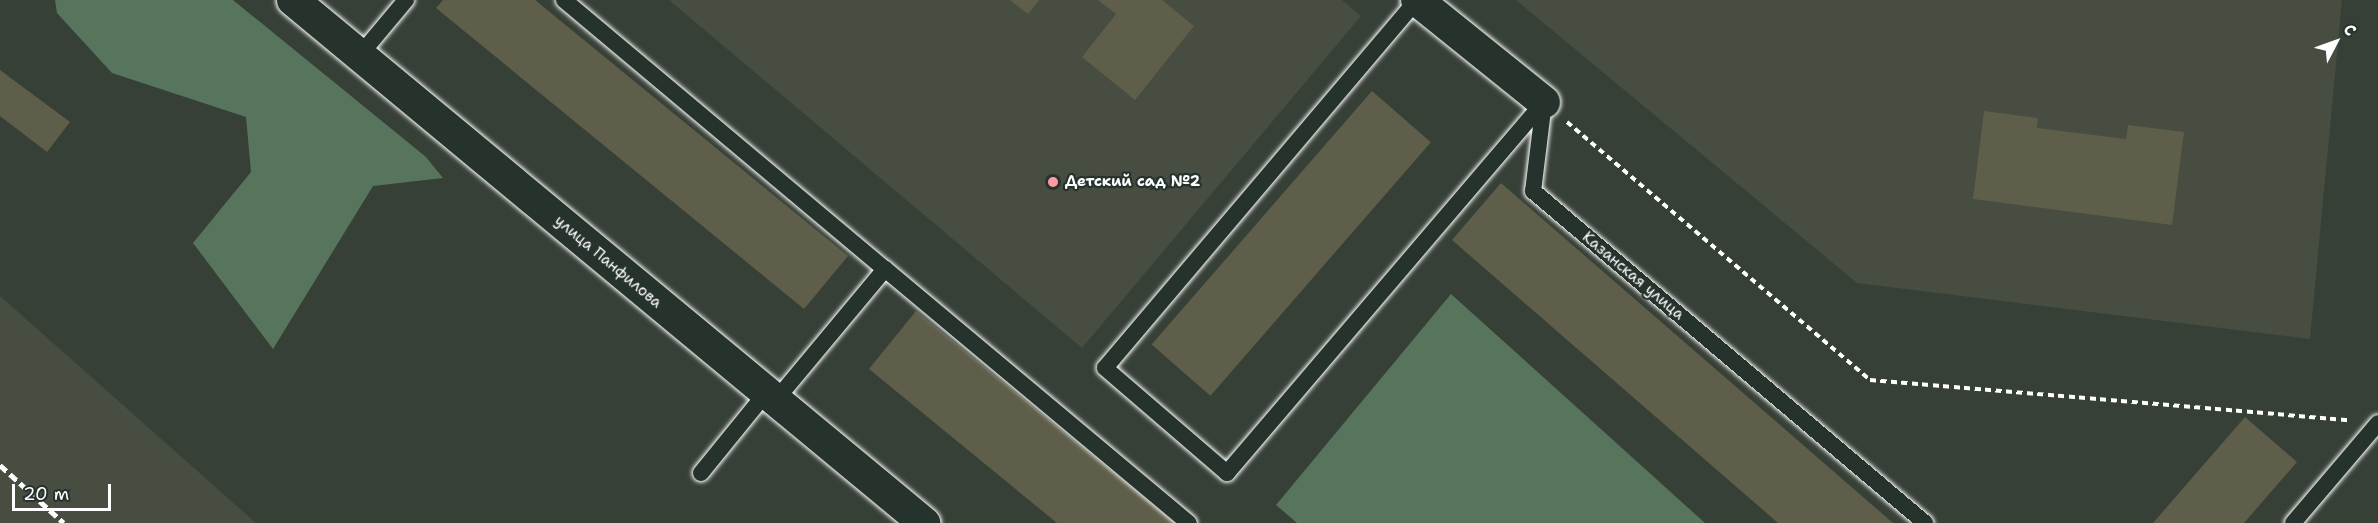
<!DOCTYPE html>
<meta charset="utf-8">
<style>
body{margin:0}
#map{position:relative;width:2378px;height:523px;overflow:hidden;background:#374036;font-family:"Shantell Sans",sans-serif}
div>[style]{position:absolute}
.built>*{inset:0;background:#474d40}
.green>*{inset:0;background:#57755d}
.building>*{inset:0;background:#5f5e4a;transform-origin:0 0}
.path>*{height:4px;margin-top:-2px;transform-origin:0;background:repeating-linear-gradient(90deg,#fff 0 6px,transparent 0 10.5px)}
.roads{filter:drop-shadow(0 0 2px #fff) drop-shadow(0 0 2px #fff)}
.lane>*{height:16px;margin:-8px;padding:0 8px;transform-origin:8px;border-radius:8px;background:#26332d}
.street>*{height:32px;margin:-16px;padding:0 16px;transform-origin:16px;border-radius:16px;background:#26332d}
.rail>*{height:4.5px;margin-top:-2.25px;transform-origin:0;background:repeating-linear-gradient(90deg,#fff 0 9px,transparent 0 13.5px)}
.dots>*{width:16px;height:16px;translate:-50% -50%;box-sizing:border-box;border:3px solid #26332d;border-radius:50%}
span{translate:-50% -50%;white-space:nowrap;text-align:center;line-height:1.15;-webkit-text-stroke:4.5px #26332d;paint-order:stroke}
.poi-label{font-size:15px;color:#fff;font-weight:700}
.left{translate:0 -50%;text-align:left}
.street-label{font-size:15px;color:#fff}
.north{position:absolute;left:2306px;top:12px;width:60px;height:60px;-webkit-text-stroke:4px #26332d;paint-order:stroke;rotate:49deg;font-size:16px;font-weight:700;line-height:24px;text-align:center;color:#fff}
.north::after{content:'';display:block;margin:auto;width:21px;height:27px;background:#fff;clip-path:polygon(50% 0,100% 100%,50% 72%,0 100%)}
.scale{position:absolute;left:12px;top:484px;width:99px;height:27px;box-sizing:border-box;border:3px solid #fff;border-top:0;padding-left:8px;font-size:18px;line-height:21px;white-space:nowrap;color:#fff;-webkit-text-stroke:4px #26332d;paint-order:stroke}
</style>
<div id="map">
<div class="built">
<i style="clip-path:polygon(669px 0,1342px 0,1361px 16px,1082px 348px)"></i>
<i style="clip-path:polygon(1516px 0,2342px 0,2310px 339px,1857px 283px)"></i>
<i style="clip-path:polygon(0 296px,256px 523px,0 523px)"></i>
</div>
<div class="green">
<i style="clip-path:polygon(55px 0,233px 0,426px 157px,443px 178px,373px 186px,273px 349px,193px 243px,251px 172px,246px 117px,112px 73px,57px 13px)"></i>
<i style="clip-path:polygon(1451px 294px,1705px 523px,1297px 523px,1276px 505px)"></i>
</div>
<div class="building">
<i style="clip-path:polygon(443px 0,535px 0,848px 256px,804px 309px,436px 8px)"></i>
<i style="clip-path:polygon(1010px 0,1039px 0,1028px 14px)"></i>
<i style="clip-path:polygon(1098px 0,1162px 0,1194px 26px,1135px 100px,1082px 57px,1116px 14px)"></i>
<i style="clip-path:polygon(0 70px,70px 122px,47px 152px,0 116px)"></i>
<i style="left:1372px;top:91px;width:78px;height:336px;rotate:41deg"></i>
<i style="clip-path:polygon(1984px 111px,2038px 118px,2037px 128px,2126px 139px,2128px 125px,2184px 132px,2172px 225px,1973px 199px)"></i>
<i style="clip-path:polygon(1501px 183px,1893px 523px,1778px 523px,1452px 240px)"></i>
<i style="clip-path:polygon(916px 311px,1175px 523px,1057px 523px,869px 369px)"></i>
<i style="clip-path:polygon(2245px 417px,2297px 462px,2244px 523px,2153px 523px)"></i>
</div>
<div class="path">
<i style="left:1567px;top:122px;width:398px;rotate:40.4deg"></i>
<i style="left:1870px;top:380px;width:480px;rotate:4.8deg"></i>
</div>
<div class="roads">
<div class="lane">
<i style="left:564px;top:0;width:419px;rotate:40deg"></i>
<i style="left:1417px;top:0;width:482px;rotate:130.3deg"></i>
<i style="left:1105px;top:368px;width:161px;rotate:40.7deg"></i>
<i style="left:1227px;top:473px;width:488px;rotate:-49.5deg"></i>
<i style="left:360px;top:55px;width:72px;rotate:-50.1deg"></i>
<i style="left:1544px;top:102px;width:90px;rotate:97deg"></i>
<i style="left:1533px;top:191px;width:514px;rotate:40.26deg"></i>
<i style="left:775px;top:401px;width:172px;rotate:-50.2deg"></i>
<i style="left:885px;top:269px;width:396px;rotate:39.9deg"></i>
<i style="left:701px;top:473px;width:103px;rotate:-50.9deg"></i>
<i style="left:2293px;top:523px;width:131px;rotate:-49.6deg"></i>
</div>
<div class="street">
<i style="left:293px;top:0;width:820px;rotate:39.65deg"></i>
<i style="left:1417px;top:0;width:163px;rotate:38.8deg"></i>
</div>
</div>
<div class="rail">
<i style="left:0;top:465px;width:86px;rotate:42.2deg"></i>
</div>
<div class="dots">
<i style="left:1053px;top:182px;background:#ff9aa2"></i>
</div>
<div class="poi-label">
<span class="left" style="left:1065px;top:182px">Детский сад №2</span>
</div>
<div class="street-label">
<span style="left:608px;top:262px;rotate:40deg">улица Панфилова</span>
<span style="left:1633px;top:276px;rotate:40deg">Казанская улица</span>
</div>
<div class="north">С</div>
<div class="scale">20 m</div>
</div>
